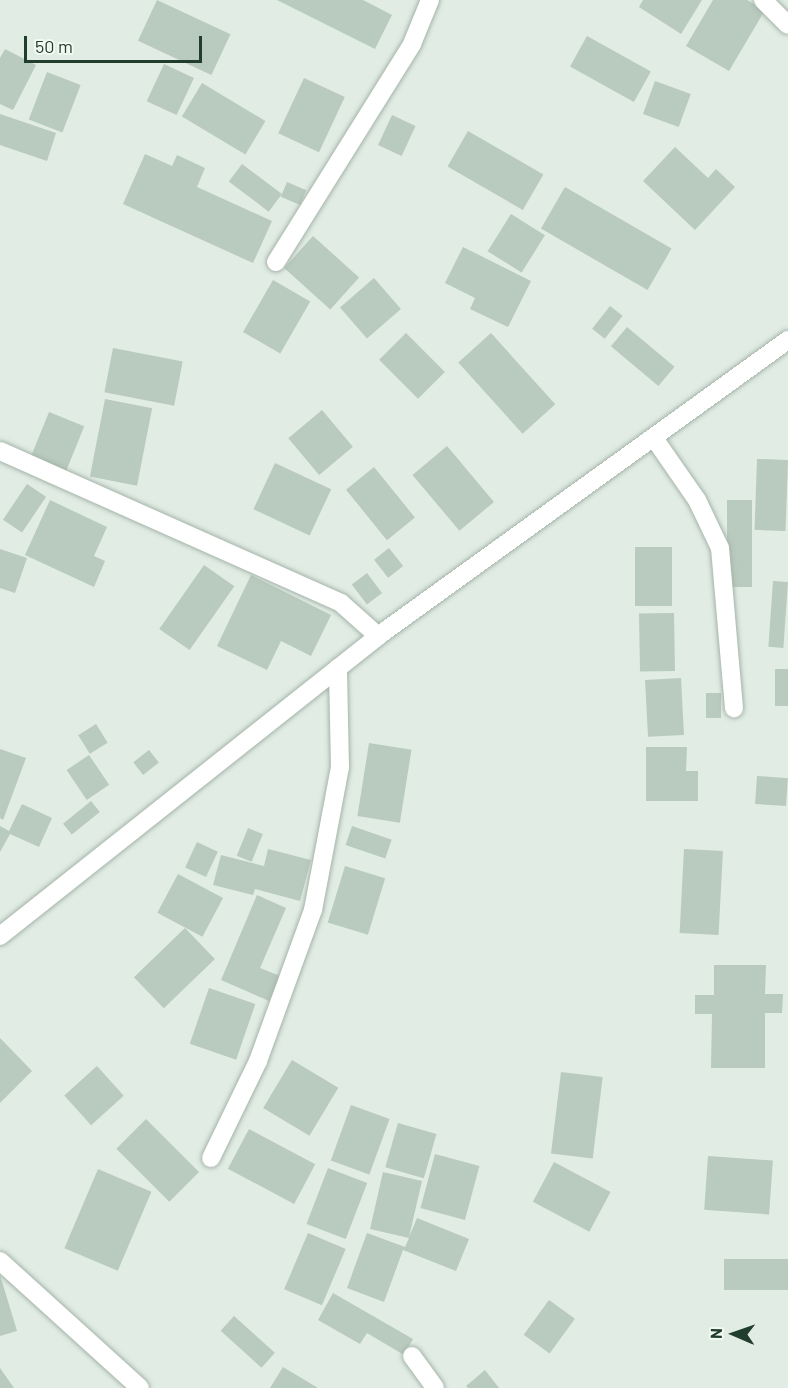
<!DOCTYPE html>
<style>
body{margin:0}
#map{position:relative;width:788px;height:1388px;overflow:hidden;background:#e1ece4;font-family:Barlow,sans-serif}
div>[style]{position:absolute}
.building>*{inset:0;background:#b9cabe;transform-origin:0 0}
.roads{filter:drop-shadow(0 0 2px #a4b4a9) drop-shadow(0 0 2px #a4b4a9)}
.street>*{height:18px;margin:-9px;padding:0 9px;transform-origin:9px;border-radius:9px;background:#fff}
span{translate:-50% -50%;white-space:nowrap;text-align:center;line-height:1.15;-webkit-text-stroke:4.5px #f2f9f3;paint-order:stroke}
.north{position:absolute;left:704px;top:1304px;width:60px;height:60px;-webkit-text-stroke:4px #f2f9f3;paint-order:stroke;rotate:272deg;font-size:16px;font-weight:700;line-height:24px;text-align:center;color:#213d2c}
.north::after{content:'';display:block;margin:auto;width:21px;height:27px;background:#213d2c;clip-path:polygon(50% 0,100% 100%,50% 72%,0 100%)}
.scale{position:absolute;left:24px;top:36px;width:178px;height:27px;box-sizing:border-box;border:3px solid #213d2c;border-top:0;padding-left:8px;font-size:18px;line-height:21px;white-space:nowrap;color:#213d2c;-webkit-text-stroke:4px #f2f9f3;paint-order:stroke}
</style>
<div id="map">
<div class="building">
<i style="left:157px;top:0;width:81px;height:45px;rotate:25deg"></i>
<i style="clip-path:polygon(277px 0,363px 0,392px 15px,375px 49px)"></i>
<i style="clip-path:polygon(643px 0,702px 0,681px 34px,639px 7px)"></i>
<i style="clip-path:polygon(713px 0,747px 0,765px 10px,729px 71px,686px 46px)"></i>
<i style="left:587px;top:36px;width:73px;height:35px;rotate:29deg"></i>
<i style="clip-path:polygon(5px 49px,36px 65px,13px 110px,0 104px,0 58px)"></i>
<i style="left:164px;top:64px;width:33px;height:41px;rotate:25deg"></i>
<i style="left:47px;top:72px;width:36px;height:51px;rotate:21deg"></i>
<i style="left:304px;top:78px;width:45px;height:61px;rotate:25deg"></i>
<i style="left:655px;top:81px;width:38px;height:35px;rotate:20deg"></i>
<i style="left:202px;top:83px;width:74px;height:39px;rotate:31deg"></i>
<i style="clip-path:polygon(0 114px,56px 133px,47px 161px,0 145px)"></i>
<i style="left:392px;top:115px;width:26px;height:33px;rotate:25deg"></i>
<i style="left:468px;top:131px;width:87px;height:41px;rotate:30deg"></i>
<i style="clip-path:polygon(675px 147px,708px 178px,716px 169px,735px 187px,695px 230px,643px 181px)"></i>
<i style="clip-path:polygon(145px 154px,172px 166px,177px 155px,205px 168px,197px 187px,272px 221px,253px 263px,123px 204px)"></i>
<i style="left:242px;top:164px;width:50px;height:22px;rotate:37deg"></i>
<i style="left:287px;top:182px;width:21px;height:16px;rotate:23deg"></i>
<i style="left:565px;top:187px;width:123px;height:48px;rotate:30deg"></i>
<i style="left:511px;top:214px;width:40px;height:44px;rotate:32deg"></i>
<i style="left:313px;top:236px;width:62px;height:43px;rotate:42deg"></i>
<i style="clip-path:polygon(463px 247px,531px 281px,508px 327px,470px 309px,475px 298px,445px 283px)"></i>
<i style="left:374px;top:278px;width:41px;height:45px;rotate:49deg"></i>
<i style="left:273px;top:280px;width:43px;height:60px;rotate:30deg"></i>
<i style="left:610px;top:306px;width:16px;height:29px;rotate:38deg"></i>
<i style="left:627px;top:327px;width:62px;height:25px;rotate:40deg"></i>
<i style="left:406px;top:333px;width:55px;height:38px;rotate:45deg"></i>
<i style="left:491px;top:333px;width:96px;height:44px;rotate:48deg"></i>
<i style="left:113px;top:348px;width:71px;height:45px;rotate:11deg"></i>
<i style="left:105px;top:399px;width:48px;height:79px;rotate:11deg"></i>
<i style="left:322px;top:410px;width:48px;height:44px;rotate:50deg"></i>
<i style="left:49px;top:412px;width:38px;height:50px;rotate:22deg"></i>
<i style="left:447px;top:446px;width:73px;height:45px;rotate:50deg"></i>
<i style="left:788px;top:460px;width:71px;height:31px;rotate:92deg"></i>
<i style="left:275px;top:463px;width:62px;height:51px;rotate:25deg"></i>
<i style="left:374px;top:467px;width:65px;height:36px;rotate:51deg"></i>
<i style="left:27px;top:484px;width:23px;height:43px;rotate:34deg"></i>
<i style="clip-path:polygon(50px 500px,107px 527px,94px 556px,105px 561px,94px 587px,25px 555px)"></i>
<i style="left:727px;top:500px;width:25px;height:87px"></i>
<i style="left:672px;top:547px;width:59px;height:37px;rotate:90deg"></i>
<i style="left:389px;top:548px;width:23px;height:19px;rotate:52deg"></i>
<i style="clip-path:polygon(0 549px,27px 558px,15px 593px,0 588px)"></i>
<i style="left:204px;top:565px;width:37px;height:78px;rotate:35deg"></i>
<i style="left:367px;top:573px;width:25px;height:19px;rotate:53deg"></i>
<i style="clip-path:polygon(251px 575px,331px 615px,311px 656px,281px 641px,267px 670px,217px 646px)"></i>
<i style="left:773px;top:581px;width:15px;height:66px;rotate:4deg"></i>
<i style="left:674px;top:613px;width:58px;height:35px;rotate:89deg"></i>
<i style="left:775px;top:669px;width:13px;height:37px"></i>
<i style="left:681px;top:678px;width:57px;height:36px;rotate:87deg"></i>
<i style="left:706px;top:693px;width:15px;height:25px"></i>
<i style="left:96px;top:724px;width:22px;height:21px;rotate:58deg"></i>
<i style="left:369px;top:743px;width:43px;height:74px;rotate:9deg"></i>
<i style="clip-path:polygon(646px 747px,687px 747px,686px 771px,698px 771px,698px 801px,646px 801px)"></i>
<i style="clip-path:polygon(0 749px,26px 758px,3px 820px,0 818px)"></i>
<i style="left:149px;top:750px;width:16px;height:20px;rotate:52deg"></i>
<i style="left:89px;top:755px;width:36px;height:27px;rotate:56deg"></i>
<i style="left:757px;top:776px;width:31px;height:28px;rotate:4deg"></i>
<i style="left:91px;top:801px;width:14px;height:36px;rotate:51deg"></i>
<i style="clip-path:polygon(22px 804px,52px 818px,39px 847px,10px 834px,0 852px,0 826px,9px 831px)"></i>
<i style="left:352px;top:826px;width:42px;height:20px;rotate:19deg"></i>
<i style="left:248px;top:828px;width:16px;height:30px;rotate:22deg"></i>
<i style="left:197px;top:842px;width:23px;height:28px;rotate:25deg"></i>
<i style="clip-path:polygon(268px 849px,311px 860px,300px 901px,255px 889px,253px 895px,213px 885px,221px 855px,264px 866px)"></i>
<i style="left:684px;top:849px;width:39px;height:84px;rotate:3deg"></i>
<i style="left:345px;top:866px;width:42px;height:59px;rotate:17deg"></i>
<i style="left:178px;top:874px;width:51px;height:44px;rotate:28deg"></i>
<i style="clip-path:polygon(257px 895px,286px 908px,260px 968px,280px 976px,269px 1001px,221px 980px)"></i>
<i style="left:185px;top:928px;width:43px;height:71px;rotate:46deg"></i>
<i style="clip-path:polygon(714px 965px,766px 965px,765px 994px,783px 994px,782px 1013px,765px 1013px,765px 1068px,711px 1068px,712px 1014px,695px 1014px,695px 995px,714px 995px)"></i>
<i style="left:209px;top:988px;width:49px;height:59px;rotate:19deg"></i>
<i style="clip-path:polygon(0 1038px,32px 1071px,0 1103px)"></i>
<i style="left:292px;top:1060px;width:54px;height:56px;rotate:31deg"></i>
<i style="left:97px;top:1066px;width:40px;height:44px;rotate:48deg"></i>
<i style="left:561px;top:1072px;width:42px;height:82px;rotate:7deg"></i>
<i style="left:351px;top:1105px;width:41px;height:59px;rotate:20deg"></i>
<i style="left:146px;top:1119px;width:75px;height:42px;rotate:45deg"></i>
<i style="left:398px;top:1123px;width:40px;height:46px;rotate:16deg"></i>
<i style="left:249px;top:1129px;width:75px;height:45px;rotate:28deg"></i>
<i style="left:435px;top:1154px;width:46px;height:56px;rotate:15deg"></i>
<i style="left:708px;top:1156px;width:65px;height:54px;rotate:4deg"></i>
<i style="left:554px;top:1162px;width:64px;height:45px;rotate:28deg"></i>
<i style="left:328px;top:1168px;width:42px;height:60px;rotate:21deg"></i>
<i style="left:98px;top:1169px;width:58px;height:86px;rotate:23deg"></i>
<i style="clip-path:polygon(383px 1172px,422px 1181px,409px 1237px,417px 1218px,469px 1239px,456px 1271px,403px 1250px,384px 1302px,347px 1288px,367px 1233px,405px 1247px,409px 1238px,370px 1229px)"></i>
<i style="left:308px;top:1233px;width:41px;height:61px;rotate:23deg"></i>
<i style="left:724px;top:1259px;width:64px;height:31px"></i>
<i style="clip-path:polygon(0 1275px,17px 1331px,0 1336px)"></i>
<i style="clip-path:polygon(333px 1293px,413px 1339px,404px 1355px,367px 1333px,360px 1344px,318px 1320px)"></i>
<i style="left:549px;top:1300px;width:32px;height:43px;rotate:36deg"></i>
<i style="left:234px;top:1316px;width:55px;height:20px;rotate:42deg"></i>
<i style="clip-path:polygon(283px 1367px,318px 1388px,270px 1388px)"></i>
<i style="clip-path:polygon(0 1368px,14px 1388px,0 1388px)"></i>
<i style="clip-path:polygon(485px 1370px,499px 1388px,468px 1388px,466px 1386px)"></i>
</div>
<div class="roads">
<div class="street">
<i style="left:763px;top:0;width:35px;rotate:45deg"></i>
<i style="left:276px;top:262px;width:257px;rotate:-58deg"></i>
<i style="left:412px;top:44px;width:48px;rotate:-67.8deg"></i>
<i style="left:654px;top:438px;width:75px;rotate:55.3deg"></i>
<i style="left:697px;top:500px;width:53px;rotate:64.4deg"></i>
<i style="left:720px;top:548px;width:161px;rotate:85deg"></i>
<i style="left:0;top:451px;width:373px;rotate:24deg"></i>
<i style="left:341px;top:603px;width:50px;rotate:41.7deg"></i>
<i style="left:0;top:936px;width:483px;rotate:-38.4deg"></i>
<i style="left:378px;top:636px;width:506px;rotate:-35.83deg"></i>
<i style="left:211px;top:1158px;width:108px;rotate:-64.1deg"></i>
<i style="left:258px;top:1061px;width:161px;rotate:-70deg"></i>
<i style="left:313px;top:910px;width:146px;rotate:-79.3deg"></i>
<i style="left:340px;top:767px;width:99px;rotate:-91.2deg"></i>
<i style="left:0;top:1261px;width:189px;rotate:42.2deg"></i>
<i style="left:412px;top:1356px;width:39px;rotate:54deg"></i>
</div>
</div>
<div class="north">N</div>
<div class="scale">50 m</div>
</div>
